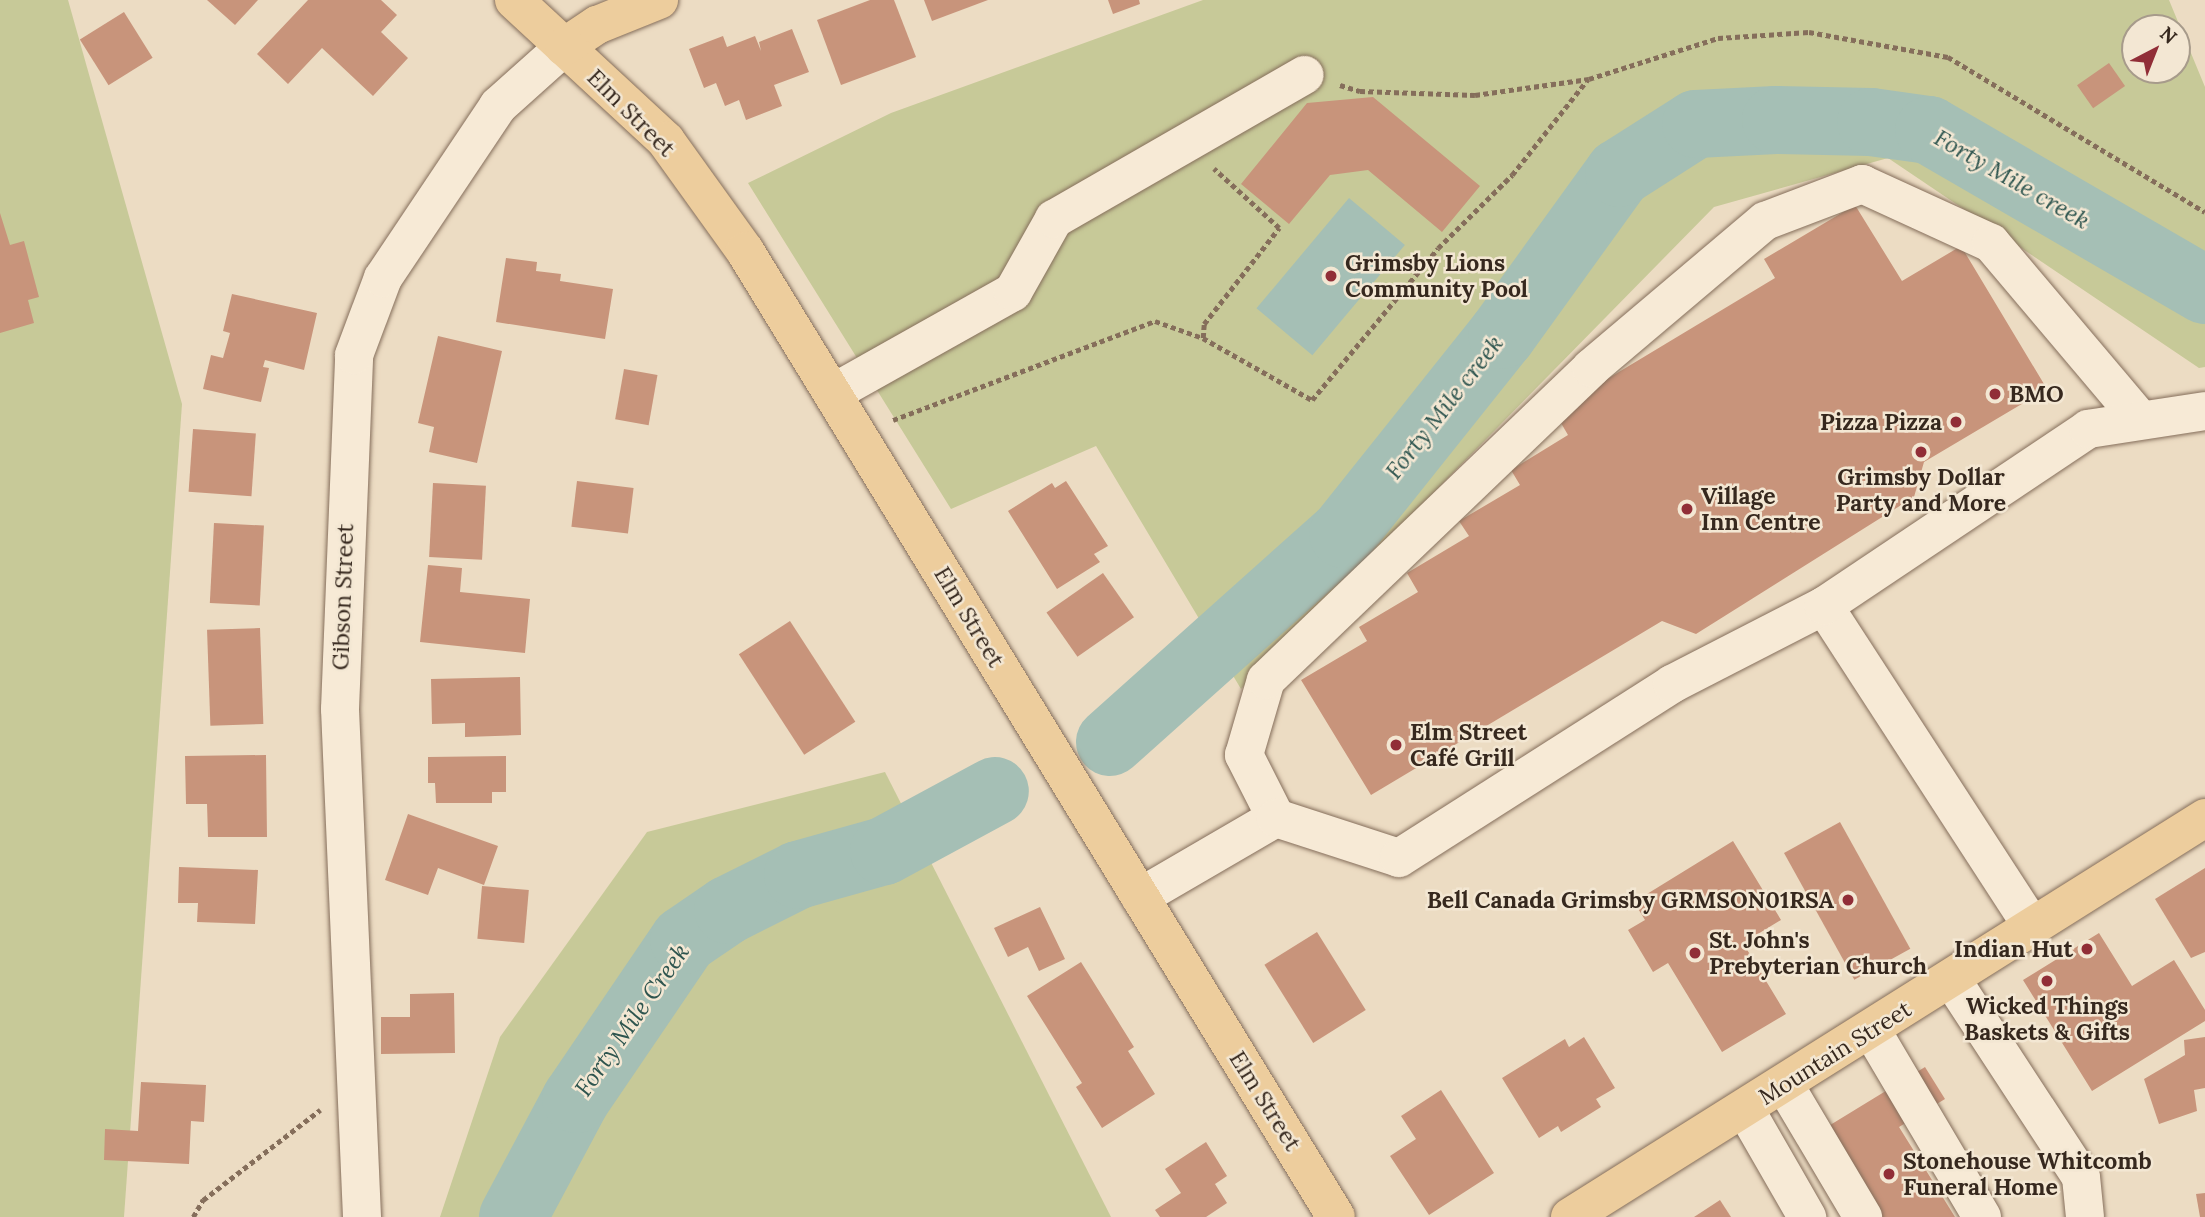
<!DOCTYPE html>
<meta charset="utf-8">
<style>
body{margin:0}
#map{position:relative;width:2205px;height:1217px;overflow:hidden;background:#ecdcc3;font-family:Lora,serif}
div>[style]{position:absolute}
.green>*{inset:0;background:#c7c998}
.water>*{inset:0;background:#a5bfb5;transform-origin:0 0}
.river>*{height:68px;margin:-34px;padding:0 34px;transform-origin:34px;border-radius:34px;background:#a5bfb5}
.building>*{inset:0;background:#c8947b;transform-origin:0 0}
.path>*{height:4.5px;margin-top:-2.25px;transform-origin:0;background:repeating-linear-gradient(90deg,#856e5b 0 5px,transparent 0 8.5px)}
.roads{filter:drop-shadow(0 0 2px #856e5b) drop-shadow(0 0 2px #856e5b)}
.minor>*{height:38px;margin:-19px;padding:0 19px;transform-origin:19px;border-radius:19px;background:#f7ead6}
.major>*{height:38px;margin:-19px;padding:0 19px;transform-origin:19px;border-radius:19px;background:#edcd9d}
.dots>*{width:19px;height:19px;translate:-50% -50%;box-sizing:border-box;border:4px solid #f3e7d3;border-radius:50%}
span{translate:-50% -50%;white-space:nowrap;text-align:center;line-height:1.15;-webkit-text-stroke:5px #f3e7d3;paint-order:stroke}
.street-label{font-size:23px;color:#36281e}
.poi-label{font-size:23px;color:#36281e;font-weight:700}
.left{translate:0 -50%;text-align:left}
.right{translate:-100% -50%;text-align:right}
.water-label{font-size:24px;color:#2e554f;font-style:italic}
.north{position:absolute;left:2121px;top:14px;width:70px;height:70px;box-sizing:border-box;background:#f3e7d3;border:2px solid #a79b8b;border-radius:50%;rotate:42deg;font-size:19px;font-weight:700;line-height:28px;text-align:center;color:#36281e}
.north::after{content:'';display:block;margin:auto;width:24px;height:32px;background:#912e37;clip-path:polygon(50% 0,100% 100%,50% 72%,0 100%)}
</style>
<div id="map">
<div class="green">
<i style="clip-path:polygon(0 0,68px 0,182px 404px,124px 1217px,0 1217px)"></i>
<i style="clip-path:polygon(evenodd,1203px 0,2169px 0,2205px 87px,2205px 367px,2199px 368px,1888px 158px,1714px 207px,1241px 689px,1096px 446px,951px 509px,748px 183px,891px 113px,1203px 0,2135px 28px,2177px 28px,2177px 70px,2135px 70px,2135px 28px)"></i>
<i style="clip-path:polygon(885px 772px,1111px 1217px,440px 1217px,500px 1037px,647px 832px)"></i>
</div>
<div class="water">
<i style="left:1349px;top:198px;width:73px;height:144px;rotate:40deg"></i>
</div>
<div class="river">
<i style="left:1110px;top:742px;width:312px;rotate:-41.8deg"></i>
<i style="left:1343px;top:534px;width:255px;rotate:-51.4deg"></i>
<i style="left:1502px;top:335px;width:200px;rotate:-54.2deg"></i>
<i style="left:1619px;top:173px;width:91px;rotate:-32.5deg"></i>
<i style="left:1696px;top:124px;width:80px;rotate:-2.9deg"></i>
<i style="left:1776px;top:120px;width:95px;rotate:1.2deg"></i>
<i style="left:1871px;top:122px;width:59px;rotate:7.9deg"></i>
<i style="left:1929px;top:130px;width:319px;rotate:30.1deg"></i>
<i style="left:513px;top:1217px;width:134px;rotate:-61.9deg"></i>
<i style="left:576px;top:1099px;width:192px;rotate:-55.8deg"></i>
<i style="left:684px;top:940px;width:53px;rotate:-34.3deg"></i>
<i style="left:728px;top:910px;width:78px;rotate:-26.6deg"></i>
<i style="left:798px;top:875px;width:89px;rotate:-15.6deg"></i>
<i style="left:884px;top:851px;width:126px;rotate:-28.4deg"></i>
</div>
<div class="building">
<i style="clip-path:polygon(207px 0,258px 0,235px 25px)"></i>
<i style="clip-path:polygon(308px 0,381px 0,397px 15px,381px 32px,408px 58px,373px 96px,322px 48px,288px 84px,257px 54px)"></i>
<i style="clip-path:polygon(870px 0,894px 0,916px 57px,841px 85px,817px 20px)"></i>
<i style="clip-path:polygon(924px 0,988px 0,932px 21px)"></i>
<i style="clip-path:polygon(1108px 0,1139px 0,1140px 4px,1113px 14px)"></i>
<i style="left:124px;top:12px;width:54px;height:52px;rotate:58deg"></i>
<i style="clip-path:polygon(792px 29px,809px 72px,774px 85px,782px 106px,746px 120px,739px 100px,725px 106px,716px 83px,704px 88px,689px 49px,723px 36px,727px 47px,755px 36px,761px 51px,759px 42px)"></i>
<i style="left:2109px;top:63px;width:28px;height:39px;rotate:55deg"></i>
<i style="clip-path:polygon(1373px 97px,1480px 186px,1442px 232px,1368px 170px,1330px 175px,1289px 224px,1241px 184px,1307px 103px)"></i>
<i style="clip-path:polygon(1855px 205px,1902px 281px,1961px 246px,2047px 389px,1924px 462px,1914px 497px,1696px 634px,1662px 621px,1371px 795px,1301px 680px,1367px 641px,1359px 627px,1418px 592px,1407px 573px,1469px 536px,1459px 521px,1520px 485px,1511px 470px,1568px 435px,1554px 411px,1775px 278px,1764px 259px)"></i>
<i style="clip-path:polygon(0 213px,10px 245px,24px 241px,39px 297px,28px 300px,34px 323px,0 333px)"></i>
<i style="clip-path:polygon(506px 258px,537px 262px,536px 271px,561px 274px,560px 281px,613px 289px,605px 339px,496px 322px)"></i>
<i style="clip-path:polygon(232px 294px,317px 313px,304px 370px,265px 360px,263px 367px,269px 368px,261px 402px,203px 389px,211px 355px,223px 358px,230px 333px,223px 331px)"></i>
<i style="clip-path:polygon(438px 336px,502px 351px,477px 463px,429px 452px,434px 427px,418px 423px)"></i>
<i style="left:624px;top:369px;width:34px;height:51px;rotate:10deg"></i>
<i style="left:193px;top:429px;width:63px;height:63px;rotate:4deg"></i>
<i style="left:577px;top:481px;width:57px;height:46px;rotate:7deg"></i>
<i style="clip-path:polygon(1066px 481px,1108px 546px,1094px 554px,1100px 562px,1057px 589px,1008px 511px,1052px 483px,1055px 488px)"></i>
<i style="left:433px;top:483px;width:53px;height:74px;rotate:3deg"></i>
<i style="left:214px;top:523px;width:50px;height:80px;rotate:3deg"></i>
<i style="clip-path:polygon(428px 565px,462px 568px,460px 592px,530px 599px,525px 653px,420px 642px)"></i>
<i style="left:1103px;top:573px;width:54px;height:69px;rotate:55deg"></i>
<i style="left:790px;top:621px;width:120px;height:61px;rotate:57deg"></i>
<i style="left:260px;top:628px;width:96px;height:53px;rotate:88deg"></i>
<i style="clip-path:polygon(520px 677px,521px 735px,465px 737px,465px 723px,432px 724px,431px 679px)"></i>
<i style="clip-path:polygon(266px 755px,267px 837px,208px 837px,207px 804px,186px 804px,185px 756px)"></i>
<i style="clip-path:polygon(506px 756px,506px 792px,492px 792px,492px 803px,436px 803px,435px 783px,428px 783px,428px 757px)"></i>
<i style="clip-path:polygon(408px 814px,498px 846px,484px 885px,438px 868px,428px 895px,385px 880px)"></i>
<i style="left:1840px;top:822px;width:145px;height:64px;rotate:61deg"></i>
<i style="clip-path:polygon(1733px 841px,1781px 920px,1743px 943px,1786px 1014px,1722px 1052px,1668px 963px,1653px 972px,1628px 930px,1645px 920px,1634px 902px)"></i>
<i style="clip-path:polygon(179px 867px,258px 870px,255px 924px,197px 922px,198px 903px,178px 903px)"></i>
<i style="clip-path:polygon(2205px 868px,2205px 952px,2191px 958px,2155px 899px)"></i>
<i style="left:482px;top:886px;width:47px;height:53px;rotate:5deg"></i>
<i style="clip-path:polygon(1040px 907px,1065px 959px,1039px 971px,1028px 947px,1008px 957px,994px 928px)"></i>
<i style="left:1317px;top:932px;width:92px;height:62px;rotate:58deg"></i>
<i style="clip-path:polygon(2099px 933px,2132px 986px,2174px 960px,2205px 1010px,2205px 1021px,2092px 1091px,2023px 980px)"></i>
<i style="clip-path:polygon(1081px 962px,1134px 1047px,1128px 1051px,1155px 1094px,1102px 1128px,1076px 1087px,1082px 1083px,1027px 996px)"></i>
<i style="clip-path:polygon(454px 993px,455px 1053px,381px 1054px,381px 1017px,410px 1017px,410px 994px)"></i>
<i style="clip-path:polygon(1584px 1037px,1615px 1088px,1596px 1099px,1601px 1107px,1561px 1132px,1558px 1126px,1539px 1138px,1502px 1078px,1565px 1039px,1569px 1047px)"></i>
<i style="clip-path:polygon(2205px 1037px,2205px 1088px,2194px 1090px,2197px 1111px,2159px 1124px,2144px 1079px,2185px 1055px,2184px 1040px)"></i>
<i style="clip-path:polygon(1925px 1067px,1945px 1099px,1899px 1127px,1955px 1217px,1876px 1217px,1822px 1130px)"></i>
<i style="clip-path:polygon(141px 1082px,206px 1085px,204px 1122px,191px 1121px,189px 1164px,104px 1160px,105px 1129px,138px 1131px)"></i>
<i style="clip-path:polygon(1441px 1090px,1494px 1173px,1429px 1215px,1390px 1156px,1416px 1139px,1401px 1116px)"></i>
<i style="clip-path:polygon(1206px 1142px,1227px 1176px,1215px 1184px,1227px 1203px,1206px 1217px,1160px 1217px,1155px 1210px,1181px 1193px,1165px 1169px)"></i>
<i style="clip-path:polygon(2205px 1193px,2205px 1217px,2200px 1217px,2196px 1194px)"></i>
<i style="clip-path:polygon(1720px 1200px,1731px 1217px,1694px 1217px)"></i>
</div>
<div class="path">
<i style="left:1340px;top:85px;width:21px;rotate:17deg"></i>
<i style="left:1360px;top:91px;width:115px;rotate:2deg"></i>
<i style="left:1475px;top:95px;width:115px;rotate:-8deg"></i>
<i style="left:1589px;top:79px;width:135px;rotate:-17.6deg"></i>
<i style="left:1718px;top:38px;width:91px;rotate:-3.8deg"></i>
<i style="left:1809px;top:32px;width:141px;rotate:10.2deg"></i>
<i style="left:1948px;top:57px;width:300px;rotate:31.1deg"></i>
<i style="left:1203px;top:338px;width:14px;rotate:-86deg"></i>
<i style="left:1204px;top:324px;width:122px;rotate:-52deg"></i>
<i style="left:1279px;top:228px;width:88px;rotate:-137.8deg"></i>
<i style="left:893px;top:420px;width:280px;rotate:-20.7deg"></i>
<i style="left:1155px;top:321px;width:51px;rotate:19.5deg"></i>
<i style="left:1203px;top:338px;width:125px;rotate:29.6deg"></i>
<i style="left:1312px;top:400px;width:197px;rotate:-50.3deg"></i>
<i style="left:1438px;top:248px;width:104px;rotate:-44.6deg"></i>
<i style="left:1512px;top:175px;width:122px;rotate:-51.6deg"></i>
<i style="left:193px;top:1217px;width:20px;rotate:-60deg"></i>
<i style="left:203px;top:1200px;width:148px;rotate:-37.6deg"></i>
</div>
<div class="roads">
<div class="minor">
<i style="left:833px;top:393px;width:206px;rotate:-29.3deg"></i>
<i style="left:1013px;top:292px;width:84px;rotate:-60.7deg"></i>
<i style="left:1054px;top:219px;width:289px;rotate:-29.9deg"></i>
<i style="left:1824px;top:606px;width:382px;rotate:57deg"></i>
<i style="left:1276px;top:818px;width:71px;rotate:-116.9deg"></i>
<i style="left:1244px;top:755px;width:78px;rotate:-73.7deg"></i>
<i style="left:1266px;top:680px;width:451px;rotate:-43.8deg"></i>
<i style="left:1591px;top:368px;width:228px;rotate:-40.2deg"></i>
<i style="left:1765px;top:221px;width:104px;rotate:-20.9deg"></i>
<i style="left:1862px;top:184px;width:142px;rotate:24.6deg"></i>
<i style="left:1991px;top:243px;width:229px;rotate:49.8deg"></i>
<i style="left:1140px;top:897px;width:157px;rotate:-30.2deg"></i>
<i style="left:1276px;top:818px;width:129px;rotate:18deg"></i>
<i style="left:1399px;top:858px;width:324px;rotate:-32.5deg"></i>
<i style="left:1672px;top:684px;width:171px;rotate:-27.2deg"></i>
<i style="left:1824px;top:606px;width:318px;rotate:-33.8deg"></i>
<i style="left:2088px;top:429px;width:118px;rotate:-8.7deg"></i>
<i style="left:1952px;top:980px;width:235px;rotate:56.8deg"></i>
<i style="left:2081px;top:1177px;width:40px;rotate:84.3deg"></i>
<i style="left:1872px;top:1031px;width:216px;rotate:59.4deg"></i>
<i style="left:1784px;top:1084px;width:155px;rotate:59.3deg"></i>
<i style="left:1745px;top:1109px;width:125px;rotate:60.1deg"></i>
<i style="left:362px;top:1217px;width:508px;rotate:-92.48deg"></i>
<i style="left:340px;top:709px;width:354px;rotate:-87.7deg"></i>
<i style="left:354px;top:355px;width:82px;rotate:-69.4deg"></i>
<i style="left:383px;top:278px;width:207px;rotate:-56.2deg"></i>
<i style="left:498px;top:106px;width:89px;rotate:-41.8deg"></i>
</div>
<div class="major">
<i style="left:514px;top:0;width:207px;rotate:42.8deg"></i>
<i style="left:666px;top:141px;width:135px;rotate:54.3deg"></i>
<i style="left:745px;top:251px;width:1132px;rotate:58.54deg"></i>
<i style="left:564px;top:47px;width:40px;rotate:-34deg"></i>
<i style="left:597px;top:25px;width:67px;rotate:-22deg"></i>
<i style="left:1570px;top:1217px;width:750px;rotate:-32.14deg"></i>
</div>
</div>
<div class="dots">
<i style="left:1331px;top:276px;background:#912e37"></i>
<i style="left:1995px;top:394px;background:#912e37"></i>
<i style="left:1956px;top:422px;background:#912e37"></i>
<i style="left:1921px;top:452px;background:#912e37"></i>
<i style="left:1687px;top:509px;background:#912e37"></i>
<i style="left:1396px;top:745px;background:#912e37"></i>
<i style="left:1848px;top:900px;background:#912e37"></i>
<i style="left:2087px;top:949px;background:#912e37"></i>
<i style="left:1695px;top:953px;background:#912e37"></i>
<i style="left:2047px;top:981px;background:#912e37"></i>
<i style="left:1889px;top:1174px;background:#912e37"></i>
</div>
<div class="street-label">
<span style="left:631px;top:113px;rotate:45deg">Elm Street</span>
<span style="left:343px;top:597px;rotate:-88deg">Gibson Street</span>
<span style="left:969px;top:617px;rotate:59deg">Elm Street</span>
<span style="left:1835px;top:1053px;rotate:-32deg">Mountain Street</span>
<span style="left:1265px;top:1101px;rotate:58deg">Elm Street</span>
</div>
<div class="poi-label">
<span class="left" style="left:1345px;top:276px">Grimsby Lions<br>Community Pool</span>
<span class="left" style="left:2009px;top:394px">BMO</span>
<span class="right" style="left:1942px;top:422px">Pizza Pizza</span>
<span style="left:1921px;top:490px">Grimsby Dollar<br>Party and More</span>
<span class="left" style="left:1701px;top:509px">Village<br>Inn Centre</span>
<span class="left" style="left:1410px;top:745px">Elm Street<br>Café Grill</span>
<span class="right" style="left:1834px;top:900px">Bell Canada Grimsby GRMSON01RSA</span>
<span class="left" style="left:1709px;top:953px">St. John's<br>Prebyterian Church</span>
<span class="right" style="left:2073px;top:949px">Indian Hut</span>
<span style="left:2047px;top:1019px">Wicked Things<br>Baskets &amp; Gifts</span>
<span class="left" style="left:1903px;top:1174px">Stonehouse Whitcomb<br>Funeral Home</span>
</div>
<div class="water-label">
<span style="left:2012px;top:179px;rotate:30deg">Forty Mile creek</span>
<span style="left:1444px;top:407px;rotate:-52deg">Forty Mile creek</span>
<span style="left:632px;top:1020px;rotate:-55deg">Forty Mile Creek</span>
</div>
<div class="north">N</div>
</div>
